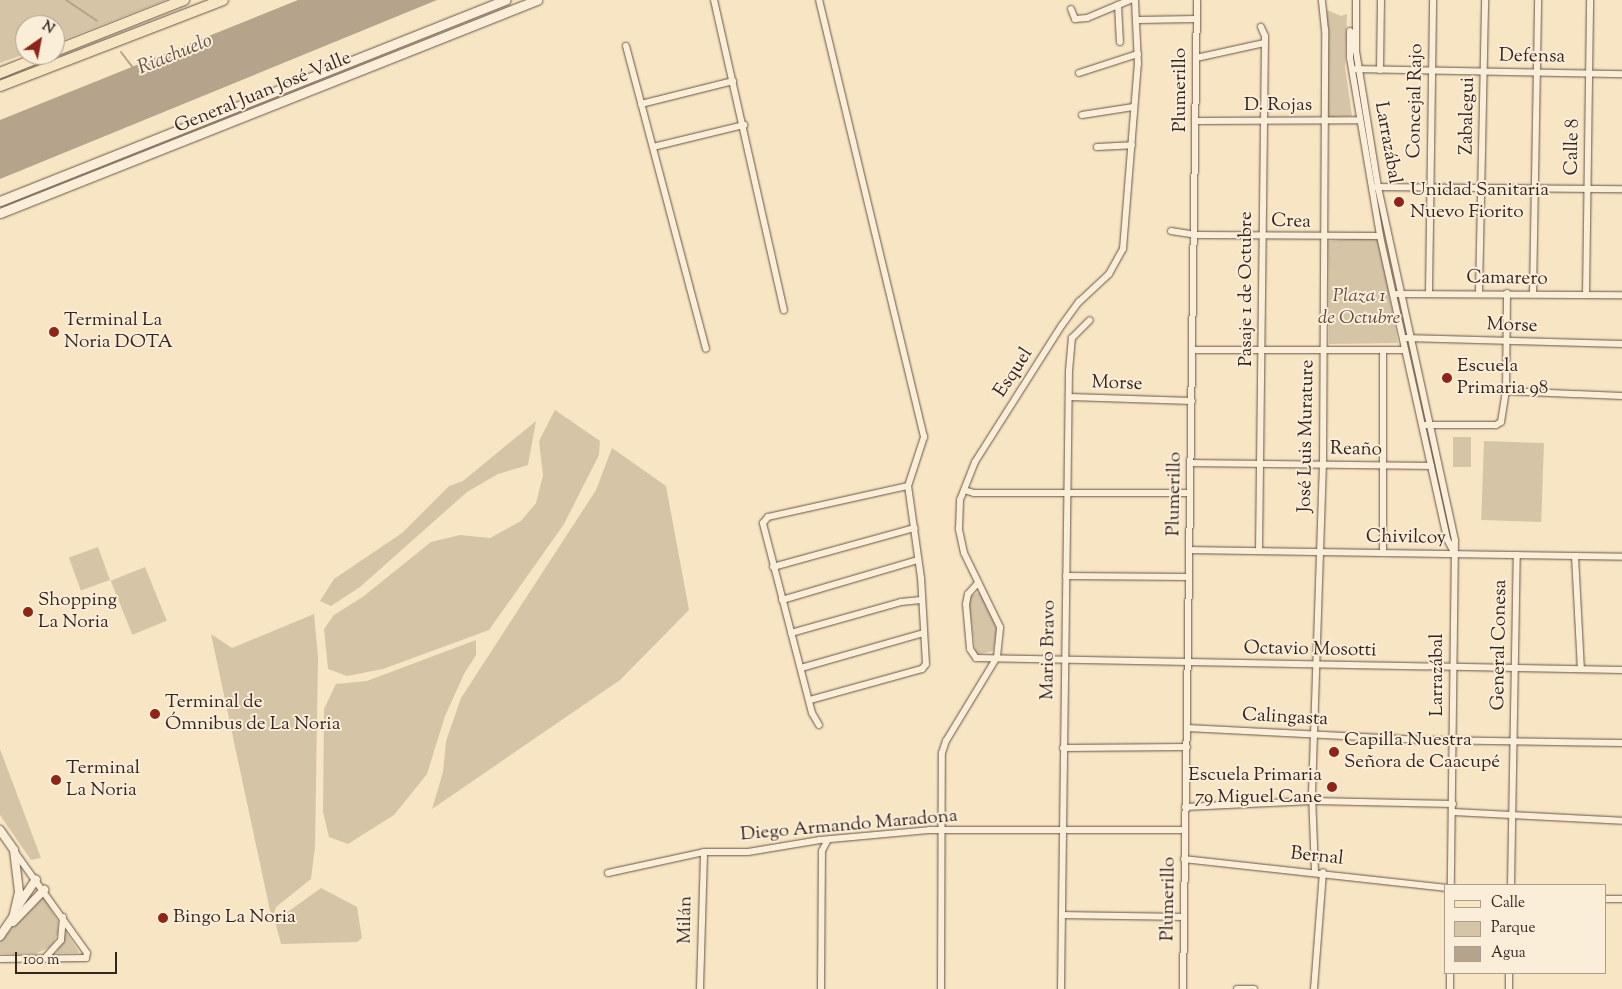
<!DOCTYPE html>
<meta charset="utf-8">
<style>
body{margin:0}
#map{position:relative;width:1622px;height:989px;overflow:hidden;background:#f7e5c3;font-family:"Sorts Mill Goudy",serif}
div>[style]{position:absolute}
.green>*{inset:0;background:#d6c4a7;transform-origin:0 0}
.water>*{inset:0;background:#b5a48b}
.stream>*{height:2px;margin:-1px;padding:0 1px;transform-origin:1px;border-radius:1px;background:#b5a48b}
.roads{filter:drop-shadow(0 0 1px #665548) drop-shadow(0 0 1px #665548)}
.minor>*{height:6px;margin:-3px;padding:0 3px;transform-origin:3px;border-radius:3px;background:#faeed8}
.tertiary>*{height:8px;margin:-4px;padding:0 4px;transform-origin:4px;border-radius:4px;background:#faeed8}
.secondary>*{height:9px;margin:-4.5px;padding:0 4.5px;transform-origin:4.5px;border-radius:4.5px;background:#faeed8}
.primary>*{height:10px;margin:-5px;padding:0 5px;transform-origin:5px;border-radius:5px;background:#f7e5c3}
.dots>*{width:14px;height:14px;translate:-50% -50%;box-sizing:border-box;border:2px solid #faeed8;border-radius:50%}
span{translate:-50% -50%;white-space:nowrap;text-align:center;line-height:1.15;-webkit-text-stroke:4px #faeed8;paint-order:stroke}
.street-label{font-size:19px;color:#35251f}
.poi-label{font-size:19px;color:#35251f}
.left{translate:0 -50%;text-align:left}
.right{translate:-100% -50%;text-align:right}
.park-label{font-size:19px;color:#5d4d41;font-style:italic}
.water-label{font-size:20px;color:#625145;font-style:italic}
.legend{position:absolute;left:1444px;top:884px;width:162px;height:90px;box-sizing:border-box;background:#faeed8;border:1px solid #ab9e8e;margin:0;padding:6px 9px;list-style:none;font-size:15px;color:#35251f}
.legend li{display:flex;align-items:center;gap:10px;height:25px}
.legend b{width:25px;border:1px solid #ab9e8e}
.north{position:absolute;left:15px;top:15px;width:50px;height:50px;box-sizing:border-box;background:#faeed8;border:1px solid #ab9e8e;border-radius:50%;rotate:33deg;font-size:14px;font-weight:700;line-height:20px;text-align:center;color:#35251f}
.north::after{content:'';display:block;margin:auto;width:18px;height:22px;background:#8f2418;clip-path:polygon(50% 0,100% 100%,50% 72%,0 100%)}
.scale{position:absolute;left:15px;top:952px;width:102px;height:22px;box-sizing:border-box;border:2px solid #35251f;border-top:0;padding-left:6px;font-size:15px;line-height:18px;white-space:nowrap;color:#35251f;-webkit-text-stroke:4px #faeed8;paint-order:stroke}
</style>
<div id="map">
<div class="green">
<i style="clip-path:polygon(0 0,166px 0,55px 43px,55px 25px,25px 25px,25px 54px,0 63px)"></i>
<i style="clip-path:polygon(1327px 10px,1341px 16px,1347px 14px,1345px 67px,1352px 116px,1327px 117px)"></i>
<i style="clip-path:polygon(1373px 237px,1380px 242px,1398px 343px,1329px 344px,1328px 241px)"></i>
<i style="clip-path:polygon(555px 410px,600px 441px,599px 455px,564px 524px,489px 630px,383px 669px,347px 676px,328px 669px,324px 629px,334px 615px,364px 596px,431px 542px,460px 535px,490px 538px,521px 521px,536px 503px,543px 475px,539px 441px)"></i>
<i style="clip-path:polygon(536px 421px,528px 465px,498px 474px,467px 492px,360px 587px,331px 606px,320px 601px,334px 579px,402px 533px,449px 486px,463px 481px)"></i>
<i style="left:1453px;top:437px;width:18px;height:30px"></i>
<i style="left:1484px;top:441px;width:60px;height:79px;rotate:2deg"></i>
<i style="clip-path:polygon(612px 448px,666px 486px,689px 610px,620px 680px,432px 809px,443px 772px,446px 741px,461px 698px,596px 490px)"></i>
<i style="left:98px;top:547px;width:35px;height:31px;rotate:70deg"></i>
<i style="left:145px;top:567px;width:58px;height:37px;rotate:68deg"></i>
<i style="clip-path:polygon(979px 592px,993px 614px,997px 633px,993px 651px,976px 655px,969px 603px,971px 596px)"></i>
<i style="clip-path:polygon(314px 614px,318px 657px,315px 847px,311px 879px,276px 907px,272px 920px,211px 634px,232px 648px)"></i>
<i style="clip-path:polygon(476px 640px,476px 655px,464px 674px,445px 716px,427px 774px,394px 815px,348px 844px,329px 837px,323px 812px,324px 709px,336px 684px,367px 681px)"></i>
<i style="clip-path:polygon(0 749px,41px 858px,31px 860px,0 815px)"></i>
<i style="clip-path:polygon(321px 888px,357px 907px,362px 938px,357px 942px,281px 944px,275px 921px)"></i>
<i style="clip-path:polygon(42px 895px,58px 921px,58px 933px,52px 946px,35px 954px,0 954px,0 941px)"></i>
<i style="clip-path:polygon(66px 932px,79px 952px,78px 953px,56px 953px)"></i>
</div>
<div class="water">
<i style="clip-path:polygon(298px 0,437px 0,0 179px,0 120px)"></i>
</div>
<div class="stream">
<i style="left:66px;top:0;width:37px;rotate:34deg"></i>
<i style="left:121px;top:52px;width:20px;rotate:53deg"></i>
</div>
<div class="roads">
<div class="minor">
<i style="left:714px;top:0;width:318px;rotate:77.3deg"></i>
<i style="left:1356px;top:0;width:51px;rotate:90deg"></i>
<i style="left:1356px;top:51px;width:138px;rotate:80.8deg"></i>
<i style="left:1378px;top:187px;width:361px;rotate:77.7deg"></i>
<i style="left:1455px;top:540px;width:345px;rotate:90.7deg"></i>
<i style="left:1118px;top:5px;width:37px;rotate:87deg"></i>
<i style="left:1071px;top:9px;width:11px;rotate:68deg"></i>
<i style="left:1075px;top:19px;width:12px;rotate:-5deg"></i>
<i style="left:1087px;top:18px;width:47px;rotate:-22.7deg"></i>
<i style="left:1138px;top:20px;width:58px;rotate:-1deg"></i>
<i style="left:1350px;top:31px;width:27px;rotate:90deg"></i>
<i style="left:1350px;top:58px;width:181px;rotate:80.4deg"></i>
<i style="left:1380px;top:236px;width:310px;rotate:77.5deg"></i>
<i style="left:1447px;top:539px;width:17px;rotate:62deg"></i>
<i style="left:626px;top:46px;width:313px;rotate:75.2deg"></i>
<i style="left:1196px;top:58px;width:70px;rotate:-12.4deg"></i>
<i style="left:1356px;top:69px;width:266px;rotate:1.1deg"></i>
<i style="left:1380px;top:70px;width:70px;rotate:-89.2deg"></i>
<i style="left:1079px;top:73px;width:62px;rotate:-17.9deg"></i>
<i style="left:641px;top:104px;width:95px;rotate:-14deg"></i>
<i style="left:1082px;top:115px;width:52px;rotate:-8.9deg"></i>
<i style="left:1196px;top:121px;width:164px;rotate:-0.3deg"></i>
<i style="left:653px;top:147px;width:94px;rotate:-13.6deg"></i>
<i style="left:1097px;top:147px;width:35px;rotate:-3deg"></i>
<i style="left:1376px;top:187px;width:246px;rotate:0.5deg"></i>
<i style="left:1171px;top:231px;width:25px;rotate:9deg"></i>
<i style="left:1196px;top:235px;width:184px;rotate:0.3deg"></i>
<i style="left:1429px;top:293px;width:293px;rotate:-89.2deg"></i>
<i style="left:1479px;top:293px;width:293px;rotate:-88.8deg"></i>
<i style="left:1396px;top:294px;width:226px;rotate:0.3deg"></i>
<i style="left:1533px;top:294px;width:294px;rotate:-89deg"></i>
<i style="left:1586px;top:295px;width:295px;rotate:-89.2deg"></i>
<i style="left:1405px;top:338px;width:217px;rotate:1.6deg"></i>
<i style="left:1194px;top:350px;width:210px"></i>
<i style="left:1506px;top:391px;width:116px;rotate:2.5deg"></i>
<i style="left:1070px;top:397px;width:122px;rotate:1.9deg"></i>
<i style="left:1425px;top:425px;width:71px"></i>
<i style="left:1496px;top:425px;width:6px;rotate:-31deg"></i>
<i style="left:1501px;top:422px;width:31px;rotate:-81deg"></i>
<i style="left:1506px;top:391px;width:98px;rotate:-89.4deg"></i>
<i style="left:1190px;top:463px;width:241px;rotate:0.7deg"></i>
<i style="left:964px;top:490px;width:10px;rotate:17deg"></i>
<i style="left:974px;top:493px;width:216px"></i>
<i style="left:1189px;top:550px;width:433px;rotate:0.9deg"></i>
<i style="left:1259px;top:551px;width:515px;rotate:-89.33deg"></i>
<i style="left:1265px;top:36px;width:10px;rotate:-114deg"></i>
<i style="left:1383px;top:553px;width:202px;rotate:-90deg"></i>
<i style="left:1575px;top:556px;width:113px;rotate:87deg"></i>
<i style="left:773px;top:567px;width:147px;rotate:-15.4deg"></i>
<i style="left:1066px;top:576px;width:123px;rotate:0.5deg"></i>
<i style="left:977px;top:584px;width:13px;rotate:132deg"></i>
<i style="left:968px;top:594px;width:10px;rotate:101deg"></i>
<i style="left:966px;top:604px;width:45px;rotate:84.9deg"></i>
<i style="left:970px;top:649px;width:11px;rotate:56deg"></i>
<i style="left:976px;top:658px;width:646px;rotate:1.06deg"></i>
<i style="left:782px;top:600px;width:142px;rotate:-16.4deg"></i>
<i style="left:791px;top:633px;width:114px;rotate:-15.7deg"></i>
<i style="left:901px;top:602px;width:20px;rotate:-6deg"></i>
<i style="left:801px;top:668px;width:128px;rotate:-15.9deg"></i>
<i style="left:810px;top:700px;width:116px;rotate:-15.5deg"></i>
<i style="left:922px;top:669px;width:6px;rotate:-51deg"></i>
<i style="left:926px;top:664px;width:86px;rotate:-93.3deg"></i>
<i style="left:921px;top:578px;width:93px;rotate:-98deg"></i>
<i style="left:908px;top:486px;width:52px;rotate:-71.9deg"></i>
<i style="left:924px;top:437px;width:449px;rotate:-103.5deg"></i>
<i style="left:819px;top:725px;width:14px;rotate:-120deg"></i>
<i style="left:812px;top:713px;width:196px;rotate:-104.5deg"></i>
<i style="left:763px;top:523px;width:8px;rotate:-50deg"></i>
<i style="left:768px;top:517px;width:143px;rotate:-12.5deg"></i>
<i style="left:1187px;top:728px;width:240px;rotate:2.9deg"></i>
<i style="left:1427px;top:740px;width:195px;rotate:0.9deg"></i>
<i style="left:1063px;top:748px;width:124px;rotate:-0.5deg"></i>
<i style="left:1185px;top:807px;width:128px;rotate:-2.7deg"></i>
<i style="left:1313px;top:801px;width:140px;rotate:1.2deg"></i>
<i style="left:1453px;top:812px;width:169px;rotate:3deg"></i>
<i style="left:1184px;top:859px;width:264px;rotate:6.3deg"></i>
<i style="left:1315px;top:872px;width:78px;rotate:-92.2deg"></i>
<i style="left:1312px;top:794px;width:329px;rotate:-88.1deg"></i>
<i style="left:1323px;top:465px;width:435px;rotate:-89.7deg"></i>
<i style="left:1325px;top:30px;width:30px;rotate:-96deg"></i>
<i style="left:608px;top:873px;width:98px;rotate:-12.3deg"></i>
<i style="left:704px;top:852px;width:44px"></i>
<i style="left:748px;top:852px;width:73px;rotate:-9.5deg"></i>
<i style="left:820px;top:840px;width:109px;rotate:-5.2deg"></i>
<i style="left:929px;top:830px;width:256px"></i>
<i style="left:1511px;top:885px;width:330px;rotate:-89deg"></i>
<i style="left:1606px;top:899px;width:16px"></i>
<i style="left:1062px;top:915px;width:121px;rotate:0.9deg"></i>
<i style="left:0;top:959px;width:86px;rotate:-0.7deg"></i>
<i style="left:86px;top:958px;width:5px;rotate:-79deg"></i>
<i style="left:87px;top:953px;width:125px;rotate:-125.6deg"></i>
<i style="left:44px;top:959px;width:25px;rotate:-48deg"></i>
<i style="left:61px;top:940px;width:23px;rotate:-85deg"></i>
<i style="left:1509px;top:973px;width:16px;rotate:90deg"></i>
<i style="left:700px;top:989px;width:137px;rotate:-88.3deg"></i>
<i style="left:821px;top:989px;width:138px;rotate:-89.6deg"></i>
<i style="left:822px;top:851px;width:11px;rotate:-63deg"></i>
<i style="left:941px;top:989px;width:236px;rotate:-89.8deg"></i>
<i style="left:942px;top:753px;width:13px;rotate:-72deg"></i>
<i style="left:946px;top:741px;width:98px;rotate:-58.7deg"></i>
<i style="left:997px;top:657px;width:30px;rotate:-84deg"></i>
<i style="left:1000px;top:627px;width:82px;rotate:-115.9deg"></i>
<i style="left:964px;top:553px;width:25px;rotate:-102deg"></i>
<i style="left:959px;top:529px;width:29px;rotate:-88deg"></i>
<i style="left:960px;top:500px;width:41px;rotate:-68.5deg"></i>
<i style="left:975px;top:462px;width:162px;rotate:-57.6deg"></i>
<i style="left:1062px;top:325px;width:29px;rotate:-54deg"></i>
<i style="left:1079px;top:302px;width:41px;rotate:-43deg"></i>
<i style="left:1109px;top:274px;width:29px;rotate:-61deg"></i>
<i style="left:1123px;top:249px;width:186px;rotate:-85.4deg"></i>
<i style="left:1138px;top:64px;width:64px;rotate:-92.7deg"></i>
<i style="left:1061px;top:989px;width:618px;rotate:-89.26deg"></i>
<i style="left:1069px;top:371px;width:33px;rotate:-85deg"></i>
<i style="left:1072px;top:338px;width:25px;rotate:-45deg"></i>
<i style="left:1183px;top:989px;width:989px;rotate:-89.19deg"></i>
<i style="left:1237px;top:989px;width:17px"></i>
<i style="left:1314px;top:989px;width:117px;rotate:-85.6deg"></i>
<i style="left:1450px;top:989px;width:16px;rotate:-90deg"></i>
</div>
<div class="tertiary">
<i style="left:0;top:830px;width:24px;rotate:55deg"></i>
<i style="left:14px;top:850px;width:42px;rotate:83.2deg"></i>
<i style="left:19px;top:892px;width:26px;rotate:103deg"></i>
<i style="left:13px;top:917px;width:23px;rotate:124deg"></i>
<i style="left:18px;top:906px;width:32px;rotate:-56deg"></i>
<i style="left:13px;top:922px;width:45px;rotate:-45.9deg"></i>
</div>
<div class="secondary">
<i style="left:0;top:201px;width:544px;rotate:-21.7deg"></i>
<i style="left:0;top:213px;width:578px;rotate:-21.64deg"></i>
</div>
<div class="primary">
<i style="left:55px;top:51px;width:139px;rotate:-21.6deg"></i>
<i style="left:0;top:73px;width:48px;rotate:-21.8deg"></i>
<i style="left:0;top:86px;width:239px;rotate:-21.1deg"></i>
</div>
</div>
<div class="dots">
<i style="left:1399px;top:202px;background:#8f2418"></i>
<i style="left:54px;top:332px;background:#8f2418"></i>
<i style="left:1447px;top:378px;background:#8f2418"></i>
<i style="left:28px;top:612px;background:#8f2418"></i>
<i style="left:155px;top:714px;background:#8f2418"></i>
<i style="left:1334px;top:752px;background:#8f2418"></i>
<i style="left:56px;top:780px;background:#8f2418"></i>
<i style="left:1332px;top:787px;background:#8f2418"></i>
<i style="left:163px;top:918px;background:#8f2418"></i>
</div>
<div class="street-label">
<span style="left:1532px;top:57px;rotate:1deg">Defensa</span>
<span style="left:1181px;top:90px;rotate:-90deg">Plumerillo</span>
<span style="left:263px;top:93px;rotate:-22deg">General Juan José Valle</span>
<span style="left:1416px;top:101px;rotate:-89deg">Concejal Rajo</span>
<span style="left:1278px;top:106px">D. Rojas</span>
<span style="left:1468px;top:116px;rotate:-89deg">Zabalegui</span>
<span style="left:1387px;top:143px;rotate:80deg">Larrazábal</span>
<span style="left:1573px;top:147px;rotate:-89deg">Calle 8</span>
<span style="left:1291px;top:222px;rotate:2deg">Crea</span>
<span style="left:1507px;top:279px;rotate:1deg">Camarero</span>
<span style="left:1247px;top:289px;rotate:-90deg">Pasaje 1 de Octubre</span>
<span style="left:1512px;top:326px;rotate:2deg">Morse</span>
<span style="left:1014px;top:373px;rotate:-57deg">Esquel</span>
<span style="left:1117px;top:384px;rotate:2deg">Morse</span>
<span style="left:1307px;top:436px;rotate:-89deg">José Luis Murature</span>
<span style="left:1356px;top:450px;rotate:1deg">Reaño</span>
<span style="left:1175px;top:494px;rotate:-89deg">Plumerillo</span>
<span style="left:1406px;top:538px;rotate:1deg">Chivilcoy</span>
<span style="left:1500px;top:645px;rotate:-89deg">General Conesa</span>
<span style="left:1049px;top:650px;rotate:-89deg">Mario Bravo</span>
<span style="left:1310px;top:650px;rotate:1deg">Octavio Mosotti</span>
<span style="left:1438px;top:675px;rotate:-90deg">Larrazábal</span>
<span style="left:1285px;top:718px;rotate:3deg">Calingasta</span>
<span style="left:849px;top:826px;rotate:-5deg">Diego Armando Maradona</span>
<span style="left:1317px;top:857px;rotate:6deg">Bernal</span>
<span style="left:1169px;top:899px;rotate:-89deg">Plumerillo</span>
<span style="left:686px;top:920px;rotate:-89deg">Milán</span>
</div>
<div class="poi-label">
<span class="left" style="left:1410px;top:202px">Unidad Sanitaria<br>Nuevo Fiorito</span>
<span class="left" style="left:64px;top:332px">Terminal La<br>Noria DOTA</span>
<span class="left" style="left:1457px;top:378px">Escuela<br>Primaria 98</span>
<span class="left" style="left:38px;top:612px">Shopping<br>La Noria</span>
<span class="left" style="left:165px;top:714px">Terminal de<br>Ómnibus de La Noria</span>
<span class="left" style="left:1344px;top:752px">Capilla Nuestra<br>Señora de Caacupé</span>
<span class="left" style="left:66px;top:780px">Terminal<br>La Noria</span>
<span class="right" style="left:1322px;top:787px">Escuela Primaria<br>79 Miguel Cane</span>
<span class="left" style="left:173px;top:918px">Bingo La Noria</span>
</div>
<div class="park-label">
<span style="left:1359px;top:308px">Plaza 1<br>de Octubre</span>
</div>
<div class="water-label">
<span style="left:175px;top:55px;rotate:-22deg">Riachuelo</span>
</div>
<ul class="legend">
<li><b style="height:6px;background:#f7e5c3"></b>Calle</li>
<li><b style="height:14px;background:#d6c4a7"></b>Parque</li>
<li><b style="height:14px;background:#b5a48b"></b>Agua</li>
</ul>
<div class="north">N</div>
<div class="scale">100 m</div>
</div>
